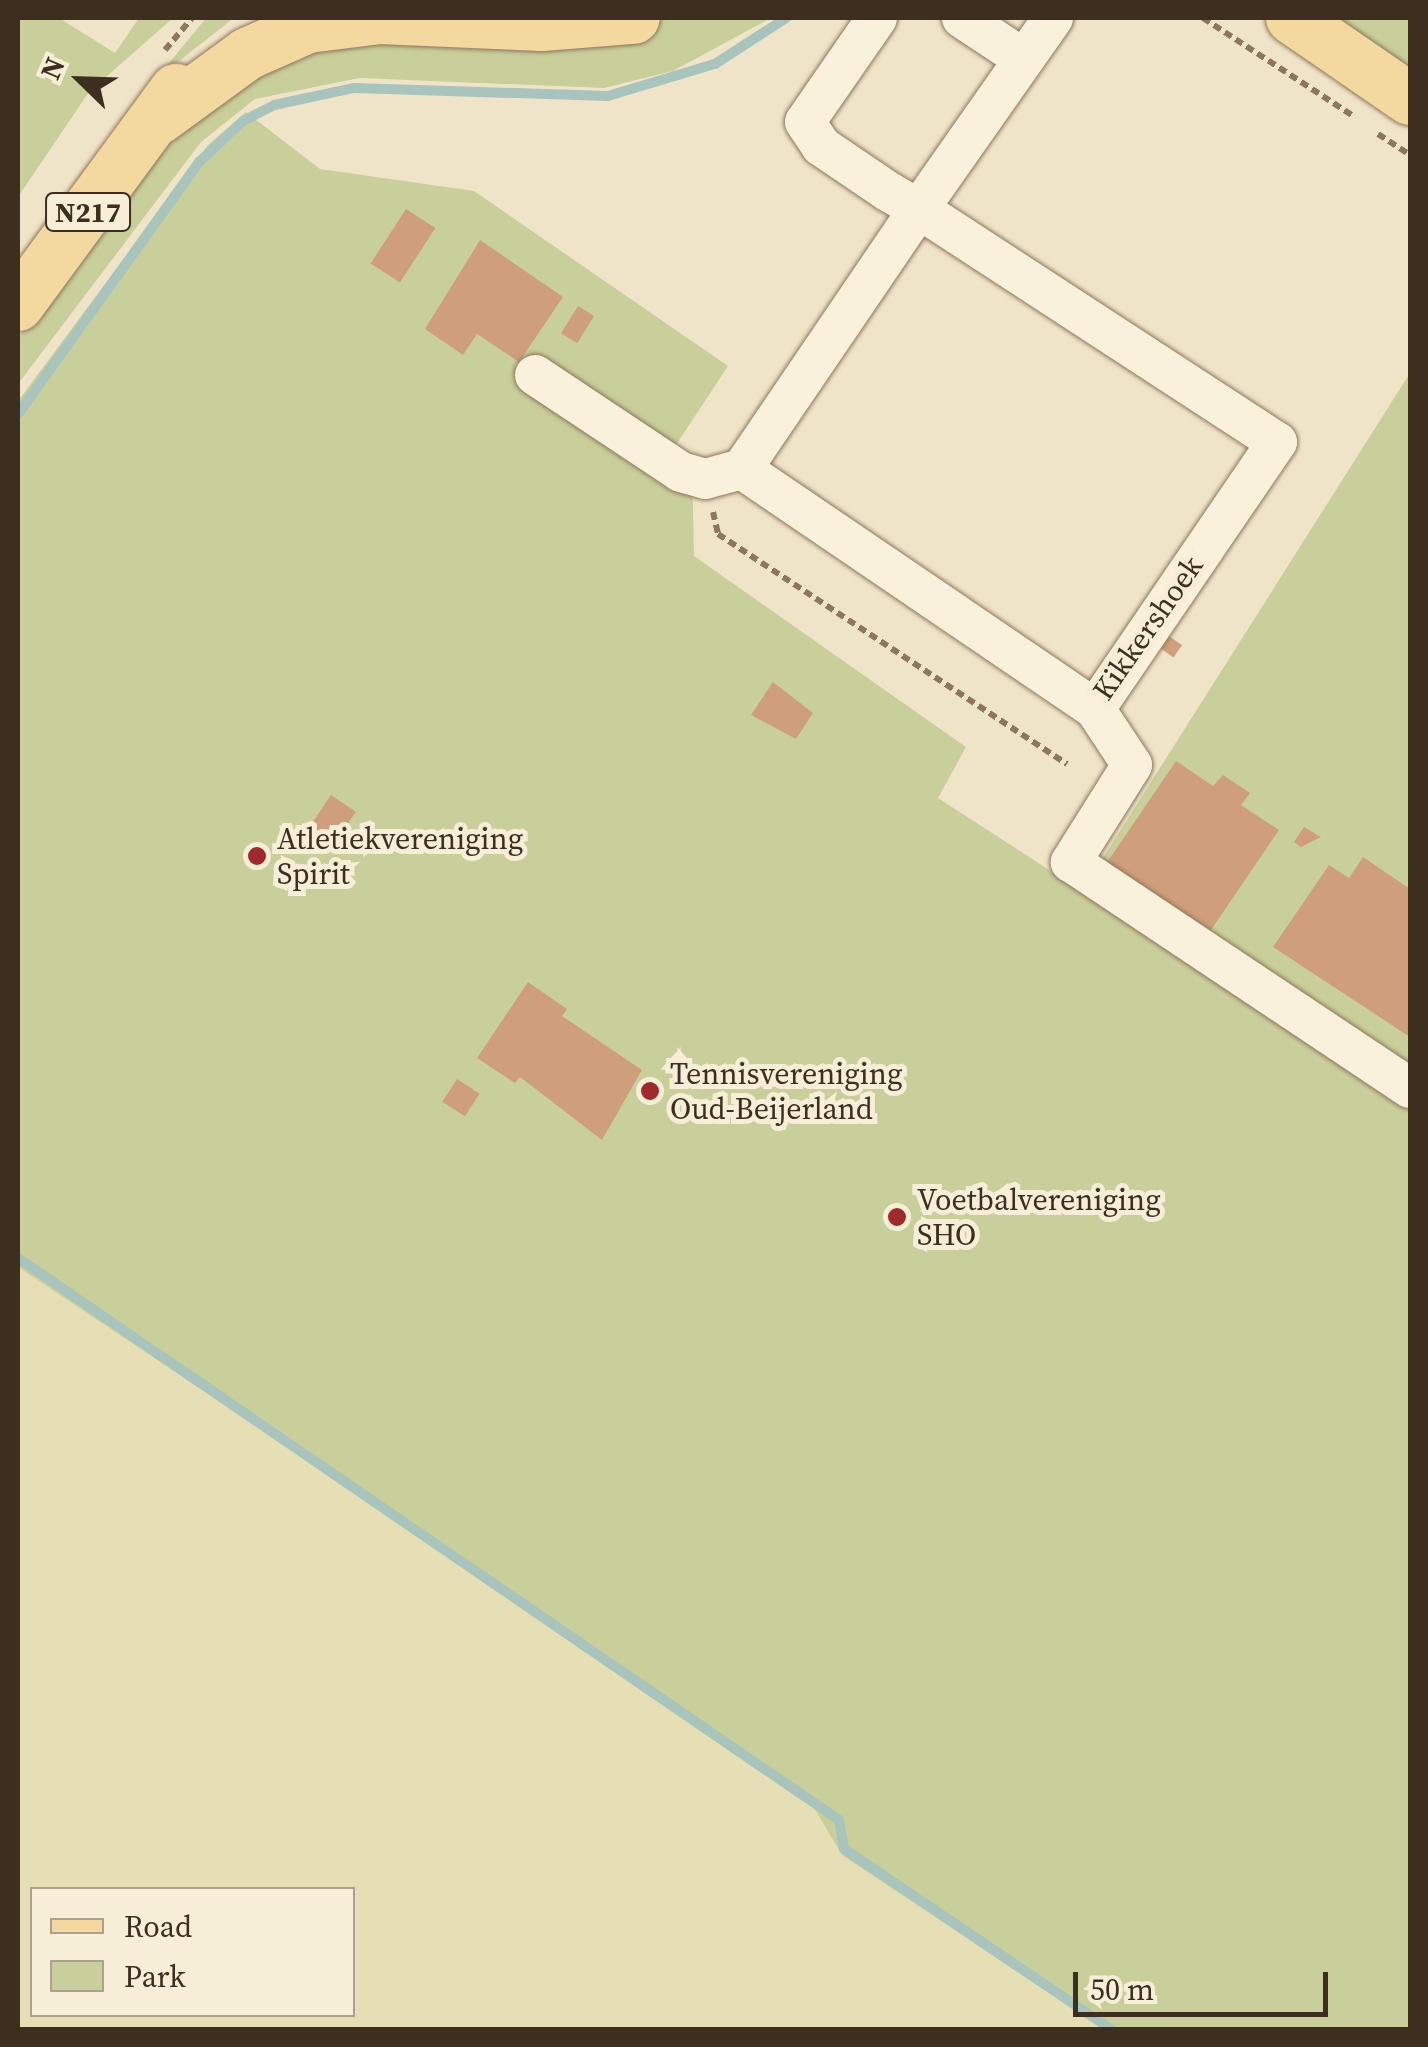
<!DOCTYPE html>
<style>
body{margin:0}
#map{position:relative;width:1428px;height:2047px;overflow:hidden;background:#f0e4c8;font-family:"Source Serif 4",serif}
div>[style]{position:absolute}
.farmland>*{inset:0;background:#e6deb5}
.green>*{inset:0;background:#c9cf9b}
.stream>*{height:10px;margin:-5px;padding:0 5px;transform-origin:5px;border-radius:5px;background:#a9c4bc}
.building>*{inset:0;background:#cf9f7d;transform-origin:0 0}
.path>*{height:6px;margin-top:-3px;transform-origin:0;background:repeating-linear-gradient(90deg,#8d765c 0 8px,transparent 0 13px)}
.roads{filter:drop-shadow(0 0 2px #8d765c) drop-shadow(0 0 2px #8d765c)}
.minor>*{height:40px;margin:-20px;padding:0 20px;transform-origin:20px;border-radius:20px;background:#faf1dc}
.major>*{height:52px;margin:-26px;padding:0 26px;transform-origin:26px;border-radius:26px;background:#f3d9a0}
.dots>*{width:28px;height:28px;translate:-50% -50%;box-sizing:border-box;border:5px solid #f7eed8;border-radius:50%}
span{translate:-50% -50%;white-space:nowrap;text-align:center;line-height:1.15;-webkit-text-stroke:10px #f7eed8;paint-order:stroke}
.shield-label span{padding:2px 8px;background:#f7eed8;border:2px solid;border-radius:8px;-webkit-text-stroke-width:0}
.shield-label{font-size:28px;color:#3d2e20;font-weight:700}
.street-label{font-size:30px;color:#3d2e20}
.poi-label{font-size:30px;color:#3d2e20}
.left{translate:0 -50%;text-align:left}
.frame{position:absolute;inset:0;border:20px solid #3d2e20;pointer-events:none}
.legend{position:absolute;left:30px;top:1887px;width:325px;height:130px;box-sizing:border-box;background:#f7eed8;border:2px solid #ada18e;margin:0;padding:12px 18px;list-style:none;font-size:30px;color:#3d2e20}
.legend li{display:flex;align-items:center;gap:20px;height:50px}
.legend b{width:50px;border:2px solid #ada18e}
.north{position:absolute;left:30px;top:30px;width:100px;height:100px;-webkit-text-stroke:8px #f7eed8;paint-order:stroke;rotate:293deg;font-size:28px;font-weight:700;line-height:40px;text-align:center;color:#3d2e20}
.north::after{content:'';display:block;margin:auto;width:35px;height:45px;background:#3d2e20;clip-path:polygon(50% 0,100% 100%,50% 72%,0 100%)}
.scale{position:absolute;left:1073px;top:1972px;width:255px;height:45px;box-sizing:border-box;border:5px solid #3d2e20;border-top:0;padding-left:12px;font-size:30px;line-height:35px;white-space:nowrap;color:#3d2e20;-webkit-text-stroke:8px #f7eed8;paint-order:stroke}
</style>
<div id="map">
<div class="farmland">
<i style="clip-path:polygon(evenodd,18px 1267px,805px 1793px,842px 1855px,1104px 2029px,18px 2029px,18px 1267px,32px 1890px,352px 1890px,352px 2014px,32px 2014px,32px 1890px)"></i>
</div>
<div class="green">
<i style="clip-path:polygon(18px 18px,59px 18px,115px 53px,139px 18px,173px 18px,89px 92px,18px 197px)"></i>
<i style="clip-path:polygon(206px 18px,234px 18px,174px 65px,116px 145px,156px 79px)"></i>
<i style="clip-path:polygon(670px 18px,771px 18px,673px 71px,604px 88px,360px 78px,255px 99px,201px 142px,18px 384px,18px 338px,183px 126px,304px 43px)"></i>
<i style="clip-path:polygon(1325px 18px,1410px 18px,1410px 78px)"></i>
<i style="clip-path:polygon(246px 112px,320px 169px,474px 191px,728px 366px,672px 451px,692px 467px,694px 556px,966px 747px,938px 798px,1082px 891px,1410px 373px,1410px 2029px,1104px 2029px,842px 1855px,805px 1793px,18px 1267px,18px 401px,209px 144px)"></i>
</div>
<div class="stream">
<i style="left:18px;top:414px;width:310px;rotate:-54.3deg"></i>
<i style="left:199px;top:162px;width:60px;rotate:-43deg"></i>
<i style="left:243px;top:121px;width:35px;rotate:-27deg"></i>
<i style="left:274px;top:105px;width:82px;rotate:-12deg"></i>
<i style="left:354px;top:88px;width:254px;rotate:1.8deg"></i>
<i style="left:608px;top:96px;width:112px;rotate:-16.7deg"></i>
<i style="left:715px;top:64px;width:85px;rotate:-32.9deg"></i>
<i style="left:18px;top:1258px;width:995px;rotate:34.39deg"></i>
<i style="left:839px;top:1820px;width:29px;rotate:80deg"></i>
<i style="left:844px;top:1849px;width:323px;rotate:34deg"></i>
</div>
<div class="building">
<i style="left:406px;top:209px;width:35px;height:65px;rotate:33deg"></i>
<i style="clip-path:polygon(480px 240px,563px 297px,519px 362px,477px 334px,463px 355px,425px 329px)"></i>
<i style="left:578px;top:306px;width:19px;height:32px;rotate:32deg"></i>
<i style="left:1169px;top:636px;width:16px;height:15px;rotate:35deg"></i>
<i style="clip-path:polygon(773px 682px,813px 713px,796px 739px,751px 715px)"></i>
<i style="clip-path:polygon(1176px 761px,1213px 786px,1223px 775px,1250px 793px,1241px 805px,1279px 830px,1209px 933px,1106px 864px)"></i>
<i style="left:331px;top:795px;width:30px;height:41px;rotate:34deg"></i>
<i style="clip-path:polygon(1304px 827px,1321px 837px,1301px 847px,1294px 842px)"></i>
<i style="clip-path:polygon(1363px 857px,1410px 889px,1410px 1037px,1273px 947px,1329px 865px,1349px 878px)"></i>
<i style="clip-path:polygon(528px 982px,567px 1009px,562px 1016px,642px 1070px,602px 1140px,520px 1077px,515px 1083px,477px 1058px)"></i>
<i style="left:457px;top:1079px;width:27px;height:27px;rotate:33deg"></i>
</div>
<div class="path">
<i style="left:1203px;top:18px;width:178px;rotate:33.1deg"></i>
<i style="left:165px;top:50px;width:42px;rotate:-49.8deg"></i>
<i style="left:1378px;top:134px;width:38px;rotate:33deg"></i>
<i style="left:713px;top:512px;width:23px;rotate:77deg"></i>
<i style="left:718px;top:534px;width:418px;rotate:33.4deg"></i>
</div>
<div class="roads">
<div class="minor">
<i style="left:877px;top:18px;width:126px;rotate:124.7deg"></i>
<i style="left:805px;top:122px;width:29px;rotate:56deg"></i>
<i style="left:821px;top:146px;width:82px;rotate:34.1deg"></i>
<i style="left:889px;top:192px;width:34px;rotate:30deg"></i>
<i style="left:919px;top:209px;width:427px;rotate:33.1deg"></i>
<i style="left:1277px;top:442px;width:323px;rotate:124.3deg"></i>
<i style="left:1095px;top:709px;width:427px;rotate:-145.8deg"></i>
<i style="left:742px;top:469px;width:315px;rotate:-55.8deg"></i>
<i style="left:919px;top:209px;width:233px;rotate:-54.9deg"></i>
<i style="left:962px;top:18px;width:74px;rotate:33.5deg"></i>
<i style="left:535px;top:375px;width:175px;rotate:33.6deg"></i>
<i style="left:681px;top:472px;width:25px;rotate:16deg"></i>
<i style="left:705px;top:479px;width:38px;rotate:-15deg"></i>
<i style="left:1095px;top:709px;width:67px;rotate:56.5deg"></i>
<i style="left:1132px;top:765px;width:115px;rotate:122.2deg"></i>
<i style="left:1071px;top:862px;width:407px;rotate:33.7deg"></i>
</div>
<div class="major">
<i style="left:1292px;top:18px;width:143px;rotate:34.5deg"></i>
<i style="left:158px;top:119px;width:110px;rotate:-36.1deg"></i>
<i style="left:247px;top:54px;width:67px;rotate:-23.9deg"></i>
<i style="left:308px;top:27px;width:73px;rotate:-7.1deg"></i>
<i style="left:380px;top:18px;width:162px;rotate:2.5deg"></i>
<i style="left:542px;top:25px;width:92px;rotate:-4.4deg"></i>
<i style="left:18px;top:305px;width:267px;rotate:-53.7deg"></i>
</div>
</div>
<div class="dots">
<i style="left:257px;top:856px;background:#9e2a2b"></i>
<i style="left:650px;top:1091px;background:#9e2a2b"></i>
<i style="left:897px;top:1217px;background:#9e2a2b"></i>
</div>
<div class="shield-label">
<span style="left:88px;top:212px">N217</span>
</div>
<div class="street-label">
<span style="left:1148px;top:628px;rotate:-55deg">Kikkershoek</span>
</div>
<div class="poi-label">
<span class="left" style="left:277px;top:856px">Atletiekvereniging<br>Spirit</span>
<span class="left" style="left:670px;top:1091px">Tennisvereniging<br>Oud-Beijerland</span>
<span class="left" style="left:917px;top:1217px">Voetbalvereniging<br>SHO</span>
</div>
<div class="frame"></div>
<ul class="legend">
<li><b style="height:12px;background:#f3d9a0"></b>Road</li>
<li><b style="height:28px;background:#c9cf9b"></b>Park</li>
</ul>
<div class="north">N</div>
<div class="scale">50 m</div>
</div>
